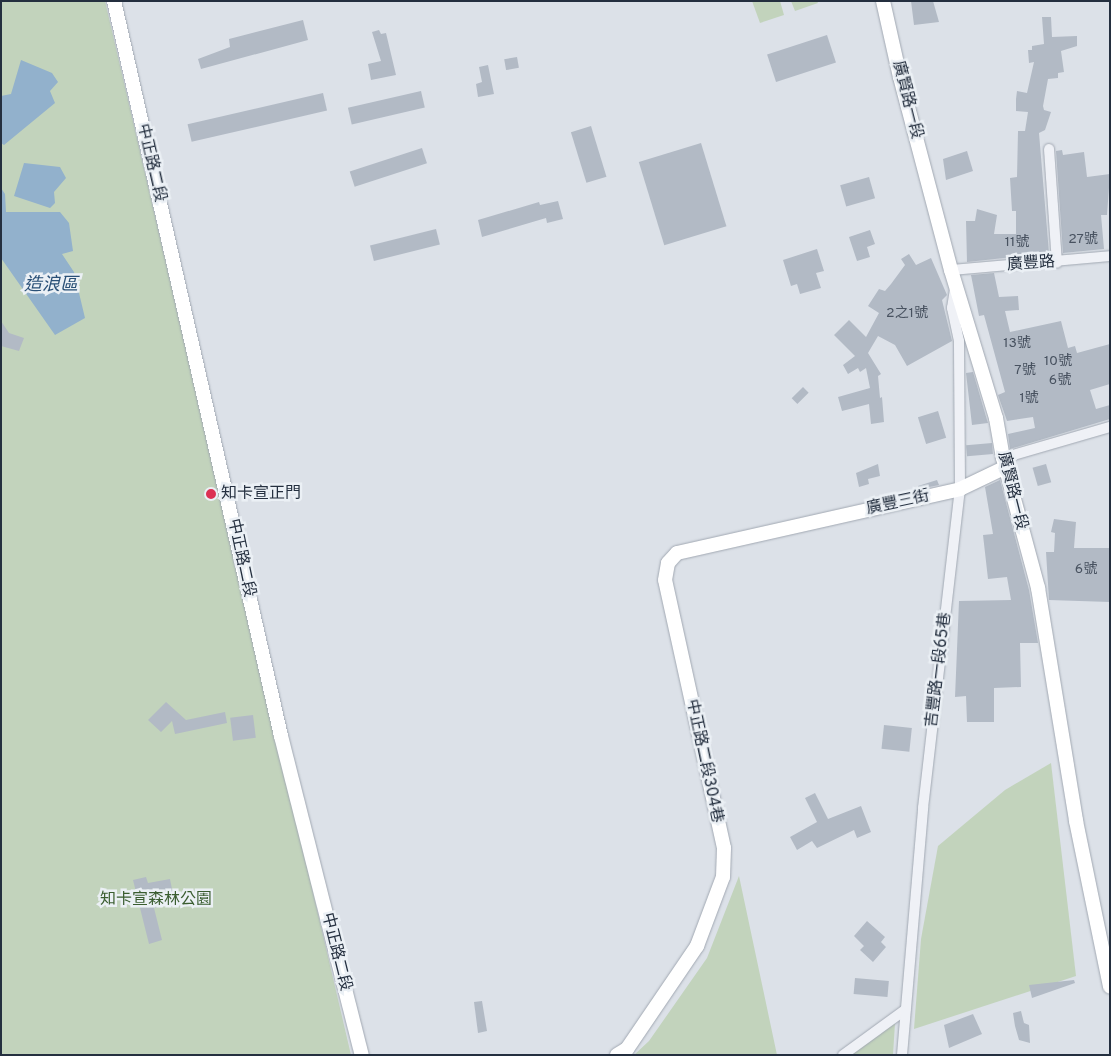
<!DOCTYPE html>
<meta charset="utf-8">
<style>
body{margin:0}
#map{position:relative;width:1111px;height:1056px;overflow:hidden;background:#dce1e8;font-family:Overpass,"Noto Sans TC",sans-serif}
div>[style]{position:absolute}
.green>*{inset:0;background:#c2d3bc}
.water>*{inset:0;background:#92b1cc}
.building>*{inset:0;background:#b2bac5;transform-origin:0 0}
.roads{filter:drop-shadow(0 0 1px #a1a8b2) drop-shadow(0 0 1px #a1a8b2)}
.street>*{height:10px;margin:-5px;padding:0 5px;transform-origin:5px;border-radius:5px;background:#eff1f6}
.secondary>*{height:14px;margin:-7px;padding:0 7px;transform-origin:7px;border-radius:7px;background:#fff}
.dots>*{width:14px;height:14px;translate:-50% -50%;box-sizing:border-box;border:2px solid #ebf0f5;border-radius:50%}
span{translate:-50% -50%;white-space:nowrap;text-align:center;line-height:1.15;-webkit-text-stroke:5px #ebf0f5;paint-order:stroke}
.number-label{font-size:14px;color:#485260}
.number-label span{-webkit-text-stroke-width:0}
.street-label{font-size:16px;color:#242f3f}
.poi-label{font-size:16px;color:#242f3f}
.left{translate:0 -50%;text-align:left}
.park-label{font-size:16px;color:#3a5d30}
.water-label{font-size:18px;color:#2a5077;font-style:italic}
.frame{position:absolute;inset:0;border:2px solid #242f3f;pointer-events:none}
</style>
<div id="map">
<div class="green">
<i style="clip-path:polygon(1px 1px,105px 1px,351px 1055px,1px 1055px)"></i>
<i style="clip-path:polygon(752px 1px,780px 1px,784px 15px,760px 23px)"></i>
<i style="clip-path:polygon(791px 1px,817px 1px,818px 3px,795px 11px)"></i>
<i style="clip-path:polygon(1051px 763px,1076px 976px,914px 1029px,921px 939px,938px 846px,1005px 790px)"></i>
<i style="clip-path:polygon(739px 876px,777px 1055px,634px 1055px,649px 1041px,707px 958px)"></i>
<i style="clip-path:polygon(895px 1023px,893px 1055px,849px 1055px)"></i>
</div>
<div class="water">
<i style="clip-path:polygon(21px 60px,52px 73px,58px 82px,50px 91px,55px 103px,4px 145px,1px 143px,1px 96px,11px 94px)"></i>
<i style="clip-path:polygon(24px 163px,60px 167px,66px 178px,54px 192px,55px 203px,50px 208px,14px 196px)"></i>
<i style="clip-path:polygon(1px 188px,5px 194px,6px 212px,60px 212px,69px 223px,73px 251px,62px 254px,74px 272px,85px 318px,55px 335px,1px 258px)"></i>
</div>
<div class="building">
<i style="clip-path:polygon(911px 1px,933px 1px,939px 22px,914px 25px)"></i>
<i style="clip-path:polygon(1042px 17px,1051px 17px,1052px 37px,1077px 36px,1077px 46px,1061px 51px,1064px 72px,1058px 73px,1058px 78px,1048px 79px,1043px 106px,1044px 110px,1051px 112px,1045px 130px,1039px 133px,1049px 253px,967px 262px,966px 221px,975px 221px,977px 209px,997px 215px,994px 234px,1016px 234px,1016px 211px,1012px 211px,1010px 178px,1017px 177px,1018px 131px,1025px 131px,1028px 112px,1016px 111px,1016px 99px,1017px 91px,1027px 93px,1034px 62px,1029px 63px,1028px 50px,1032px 50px,1032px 46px,1044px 44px)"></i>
<i style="clip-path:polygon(303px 20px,308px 40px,201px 69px,198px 59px,230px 47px,229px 39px)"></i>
<i style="clip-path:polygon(379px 30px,381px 34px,386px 33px,396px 75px,371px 80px,368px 64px,381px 61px,372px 32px)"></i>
<i style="left:827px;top:35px;width:29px;height:63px;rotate:72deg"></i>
<i style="left:517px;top:57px;width:11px;height:13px;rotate:80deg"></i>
<i style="clip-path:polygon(488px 65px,494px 94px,478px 97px,476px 84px,482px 82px,479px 67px)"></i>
<i style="left:421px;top:91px;width:17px;height:75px;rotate:77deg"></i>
<i style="left:323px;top:93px;width:18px;height:139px;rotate:77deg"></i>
<i style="left:591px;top:126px;width:53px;height:21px;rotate:73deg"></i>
<i style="left:701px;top:143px;width:87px;height:65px;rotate:73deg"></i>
<i style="left:422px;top:148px;width:16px;height:76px;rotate:72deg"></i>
<i style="clip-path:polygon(1062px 150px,1063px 155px,1084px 152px,1087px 177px,1110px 174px,1107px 215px,1101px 215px,1104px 249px,1063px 253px,1056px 151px)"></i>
<i style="clip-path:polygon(967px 151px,973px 171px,946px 180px,943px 159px)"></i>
<i style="left:869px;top:177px;width:22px;height:30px;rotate:74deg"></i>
<i style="clip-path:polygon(558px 201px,563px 219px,547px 223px,546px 218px,482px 237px,478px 220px,539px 202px,540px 205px)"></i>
<i style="left:436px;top:229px;width:16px;height:68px;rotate:76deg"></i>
<i style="clip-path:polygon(870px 230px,875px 244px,867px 247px,870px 257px,857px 261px,849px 237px)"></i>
<i style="clip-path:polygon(817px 249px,824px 271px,816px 273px,821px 288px,800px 294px,797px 284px,791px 286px,783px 260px)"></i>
<i style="clip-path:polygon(909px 254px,916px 265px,931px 258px,947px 295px,942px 300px,952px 341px,907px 366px,895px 345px,878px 336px,868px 353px,881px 374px,878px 376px,880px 398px,882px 397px,884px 422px,871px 424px,869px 404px,842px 411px,838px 397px,870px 388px,866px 368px,860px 372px,858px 368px,848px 374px,843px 365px,855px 356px,834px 335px,849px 320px,866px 337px,879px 313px,868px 306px,879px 289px,885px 291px,891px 284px,905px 265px,901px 259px)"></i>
<i style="clip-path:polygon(994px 273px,999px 297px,1018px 296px,1019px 310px,1005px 311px,1010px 332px,1061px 321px,1068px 348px,1075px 346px,1077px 353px,1110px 344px,1110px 384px,1090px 390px,1096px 409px,1110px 405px,1110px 419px,1010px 449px,1008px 434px,1035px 428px,1033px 417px,1007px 421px,998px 395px,1005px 392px,984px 315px,979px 316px,971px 275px)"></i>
<i style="clip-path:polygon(1px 321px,9px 333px,24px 338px,19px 351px,1px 346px)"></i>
<i style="clip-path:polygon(973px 372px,987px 420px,988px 423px,972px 425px,966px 373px)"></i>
<i style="left:803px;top:387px;width:8px;height:16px;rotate:45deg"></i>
<i style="left:938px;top:411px;width:28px;height:21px;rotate:73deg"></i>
<i style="left:992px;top:443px;width:11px;height:26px;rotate:85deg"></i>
<i style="clip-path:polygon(878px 464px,880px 476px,868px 479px,869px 484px,859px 487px,856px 473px)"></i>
<i style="left:1046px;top:464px;width:19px;height:14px;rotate:74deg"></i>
<i style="clip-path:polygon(937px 480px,939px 485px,919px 489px,918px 486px)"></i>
<i style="clip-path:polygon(1000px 480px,1029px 590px,1038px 643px,1020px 643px,1021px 687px,994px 688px,994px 722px,967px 722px,966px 696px,955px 697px,959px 601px,1011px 600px,1007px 577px,988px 579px,983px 535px,993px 534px,985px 487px)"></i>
<i style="clip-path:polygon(1054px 519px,1076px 522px,1074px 548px,1110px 548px,1110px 602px,1049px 600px,1046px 552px,1054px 552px,1055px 533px,1051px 532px)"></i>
<i style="clip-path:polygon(166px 702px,186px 720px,225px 712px,227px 723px,175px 734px,172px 721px,161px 732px,148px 720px)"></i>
<i style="left:253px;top:715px;width:23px;height:23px;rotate:83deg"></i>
<i style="left:884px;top:725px;width:28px;height:24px;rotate:6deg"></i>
<i style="clip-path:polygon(815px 793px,828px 819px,861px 806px,871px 832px,857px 838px,854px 830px,817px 848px,812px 841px,797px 850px,790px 837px,817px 822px,805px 798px)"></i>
<i style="clip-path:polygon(146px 877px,148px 883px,170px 879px,175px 904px,154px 908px,162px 940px,149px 944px,133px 880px)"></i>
<i style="clip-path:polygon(867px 921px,885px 937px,881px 942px,886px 947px,873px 962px,860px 950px,864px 946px,854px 936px)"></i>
<i style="left:855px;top:978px;width:34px;height:16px;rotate:5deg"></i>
<i style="clip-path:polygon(1074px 980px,1075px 983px,1032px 998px,1029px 985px)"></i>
<i style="clip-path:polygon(482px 1001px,487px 1031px,478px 1033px,474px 1002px)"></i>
<i style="clip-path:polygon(1021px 1011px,1024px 1023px,1029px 1025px,1030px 1043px,1019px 1040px,1015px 1026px,1013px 1013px)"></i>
<i style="clip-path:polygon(973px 1014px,982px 1034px,949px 1048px,944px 1025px)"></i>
</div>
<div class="roads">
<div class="street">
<i style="left:1049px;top:149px;width:114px;rotate:86deg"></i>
<i style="left:951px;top:270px;width:160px;rotate:-5deg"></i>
<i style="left:1003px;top:458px;width:111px;rotate:-16.2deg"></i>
<i style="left:843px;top:1055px;width:77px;rotate:-36deg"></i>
<i style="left:902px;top:1055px;width:248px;rotate:-85.1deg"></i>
<i style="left:923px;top:808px;width:321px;rotate:-83.4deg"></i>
<i style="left:960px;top:489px;width:148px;rotate:-90.4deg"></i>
<i style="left:959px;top:341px;width:34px;rotate:-102deg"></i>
<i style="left:952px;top:308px;width:19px;rotate:-81deg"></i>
</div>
<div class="secondary">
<i style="left:114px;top:1px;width:754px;rotate:77.2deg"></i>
<i style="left:281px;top:736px;width:329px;rotate:75.8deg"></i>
<i style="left:883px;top:1px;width:78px;rotate:77.4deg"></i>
<i style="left:900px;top:77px;width:200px;rotate:75.2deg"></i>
<i style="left:951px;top:270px;width:155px;rotate:73.1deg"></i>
<i style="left:996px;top:418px;width:41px;rotate:80.1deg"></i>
<i style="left:1003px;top:458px;width:135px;rotate:74.9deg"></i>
<i style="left:1038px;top:588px;width:236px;rotate:80.7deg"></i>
<i style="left:1076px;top:821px;width:169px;rotate:78.4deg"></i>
<i style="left:617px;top:1055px;width:12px;rotate:-31deg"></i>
<i style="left:627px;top:1049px;width:125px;rotate:-55.8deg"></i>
<i style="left:697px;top:946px;width:74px;rotate:-69.4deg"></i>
<i style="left:723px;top:877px;width:29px;rotate:-88deg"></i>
<i style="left:724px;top:848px;width:274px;rotate:-102.4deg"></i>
<i style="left:665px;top:580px;width:17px;rotate:-80deg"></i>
<i style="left:668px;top:563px;width:13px;rotate:-48deg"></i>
<i style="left:677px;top:553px;width:290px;rotate:-12.7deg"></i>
<i style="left:960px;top:489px;width:51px;rotate:-25.6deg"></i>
</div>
</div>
<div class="dots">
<i style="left:211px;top:494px;background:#dc3152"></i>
</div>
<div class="number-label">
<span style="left:1083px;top:240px">27號</span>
<span style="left:1017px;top:243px">11號</span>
<span style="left:907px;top:314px">2之1號</span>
<span style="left:1017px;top:344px">13號</span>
<span style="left:1058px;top:362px">10號</span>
<span style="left:1025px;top:371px">7號</span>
<span style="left:1060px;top:381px">6號</span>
<span style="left:1029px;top:399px">1號</span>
<span style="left:1086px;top:570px">6號</span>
</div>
<div class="street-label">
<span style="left:907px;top:100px;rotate:76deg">廣賢路一段</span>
<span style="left:151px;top:163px;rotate:77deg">中正路二段</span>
<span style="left:1031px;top:264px;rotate:-4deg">廣豐路</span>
<span style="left:1012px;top:491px;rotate:76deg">廣賢路一段</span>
<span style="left:898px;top:503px;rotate:-12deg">廣豐三街</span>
<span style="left:241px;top:558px;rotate:78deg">中正路二段</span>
<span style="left:939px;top:670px;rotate:-83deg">吉豐路一段65巷</span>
<span style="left:704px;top:761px;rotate:78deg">中正路二段304巷</span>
<span style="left:336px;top:952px;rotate:76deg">中正路二段</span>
</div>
<div class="poi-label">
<span class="left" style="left:221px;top:494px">知卡宣正門</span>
</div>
<div class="park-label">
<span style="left:156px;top:900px">知卡宣森林公園</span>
</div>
<div class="water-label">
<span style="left:51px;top:286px">造浪區</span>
</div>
<div class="frame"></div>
</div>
